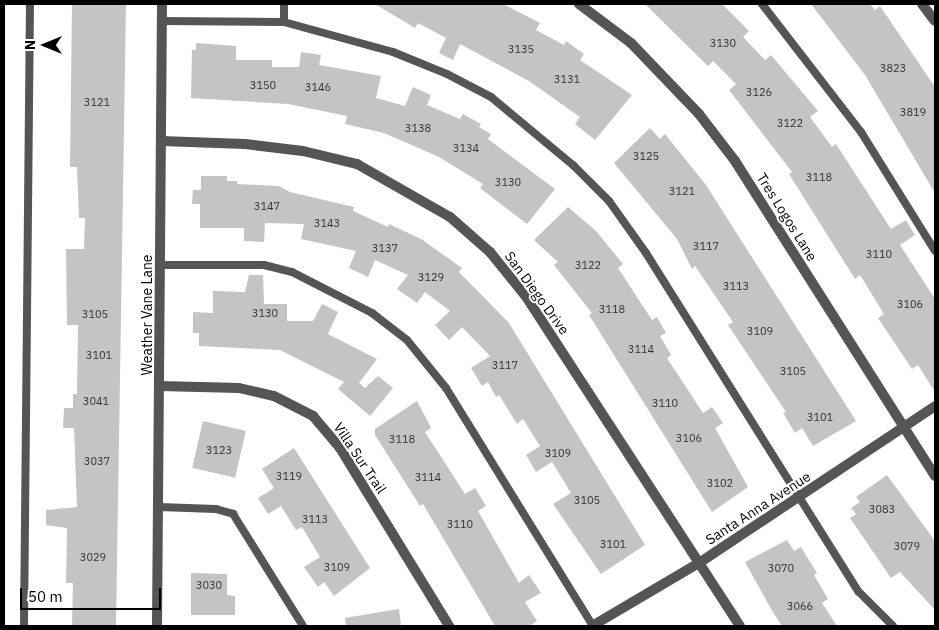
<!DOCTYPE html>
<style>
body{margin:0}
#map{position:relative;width:939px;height:630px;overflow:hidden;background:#fff;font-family:"IBM Plex Sans",sans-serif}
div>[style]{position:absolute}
.building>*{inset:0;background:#c4c4c4;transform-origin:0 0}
.service>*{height:8px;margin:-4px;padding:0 4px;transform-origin:4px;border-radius:4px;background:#555}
.minor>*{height:10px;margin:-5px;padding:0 5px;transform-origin:5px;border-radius:5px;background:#555}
span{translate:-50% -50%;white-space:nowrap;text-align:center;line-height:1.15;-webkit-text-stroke:4px #fff;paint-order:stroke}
.number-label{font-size:11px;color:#313131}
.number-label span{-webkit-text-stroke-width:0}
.street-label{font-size:14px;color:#000}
.frame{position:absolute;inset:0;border:5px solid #000;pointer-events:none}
.north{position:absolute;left:20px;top:20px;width:50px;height:50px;-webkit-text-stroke:4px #fff;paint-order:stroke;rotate:270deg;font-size:14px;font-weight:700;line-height:20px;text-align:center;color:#000}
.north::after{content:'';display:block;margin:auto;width:18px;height:22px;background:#000;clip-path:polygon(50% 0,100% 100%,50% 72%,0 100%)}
.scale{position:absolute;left:20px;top:588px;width:141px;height:22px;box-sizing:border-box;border:2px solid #000;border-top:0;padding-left:6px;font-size:15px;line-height:18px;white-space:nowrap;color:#000;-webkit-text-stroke:4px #fff;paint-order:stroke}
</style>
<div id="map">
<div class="building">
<i style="clip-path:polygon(72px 4px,126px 4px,116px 626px,72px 626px,73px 583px,66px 583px,67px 528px,46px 525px,46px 510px,77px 507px,74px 428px,63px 428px,64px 408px,73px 408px,73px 394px,77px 394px,78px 325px,67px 325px,66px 249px,84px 249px,85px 218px,79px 218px,77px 167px,70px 167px)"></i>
<i style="clip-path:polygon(375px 4px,503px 4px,540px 23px,536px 30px,564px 45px,566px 41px,584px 54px,580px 60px,632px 95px,595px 140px,575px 124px,580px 117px,529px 81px,460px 44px,453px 60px,439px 53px,446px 38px,418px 23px,415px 28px)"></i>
<i style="clip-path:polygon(645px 4px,722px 4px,749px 31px,743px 37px,765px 60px,771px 55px,818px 111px,810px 117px,832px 147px,836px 144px,891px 229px,906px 220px,915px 235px,900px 245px,935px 299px,935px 392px,918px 365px,912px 369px,878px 318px,884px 314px,860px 275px,855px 279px,789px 174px,792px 172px,729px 90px,736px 84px,713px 61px,708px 66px)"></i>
<i style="clip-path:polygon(811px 4px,870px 4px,875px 10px,880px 6px,935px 87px,935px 193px,865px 75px)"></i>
<i style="clip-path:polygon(196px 43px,236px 46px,236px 60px,272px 60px,272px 67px,299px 67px,301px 52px,321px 55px,319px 65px,381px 76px,376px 98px,405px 106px,413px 87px,431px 95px,427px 105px,460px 119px,463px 114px,481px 124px,479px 127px,491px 134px,488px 139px,555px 189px,527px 224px,480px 188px,483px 184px,439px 157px,384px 133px,345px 124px,347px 116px,288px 104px,191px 98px,192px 50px,196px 50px)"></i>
<i style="clip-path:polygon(650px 128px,660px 139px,665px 134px,706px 185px,856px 421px,813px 446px,802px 428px,795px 433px,783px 413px,786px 412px,728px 325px,733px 322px,695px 266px,692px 269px,677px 239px,614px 163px)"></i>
<i style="clip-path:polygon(201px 176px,227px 176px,227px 181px,237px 181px,237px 184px,279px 186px,290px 192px,354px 207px,353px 211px,388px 227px,389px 224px,421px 239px,462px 268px,459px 272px,509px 323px,645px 545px,601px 574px,553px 504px,571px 493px,552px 462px,536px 472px,526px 455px,540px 446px,523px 419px,517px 424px,499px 395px,496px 397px,488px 382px,482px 386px,471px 368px,490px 356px,462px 327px,449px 340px,435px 325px,450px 311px,425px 292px,417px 303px,397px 289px,408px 275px,375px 260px,368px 277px,349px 268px,356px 251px,301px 239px,304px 224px,265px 223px,264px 242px,244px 241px,244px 228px,200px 228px,200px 204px,192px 204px,193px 190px,201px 190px)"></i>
<i style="clip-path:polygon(568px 207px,596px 231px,623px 264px,618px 268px,652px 320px,657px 317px,666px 333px,660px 336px,671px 355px,667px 358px,703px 413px,712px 407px,723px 423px,715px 428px,748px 487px,712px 512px,589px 315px,592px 313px,554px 265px,558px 262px,534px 240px)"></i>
<i style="clip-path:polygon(249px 275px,263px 275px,264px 304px,287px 304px,287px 321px,313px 321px,322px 304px,338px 312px,328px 334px,377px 359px,359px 383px,365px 388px,378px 376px,393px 388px,370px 416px,338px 389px,344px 382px,280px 350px,199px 346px,199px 333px,193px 333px,193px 312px,213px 313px,213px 291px,245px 292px)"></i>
<i style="clip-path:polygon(417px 401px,431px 428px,425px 432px,465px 494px,475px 488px,486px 506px,478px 511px,519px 583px,529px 575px,541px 593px,525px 602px,537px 621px,529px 626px,495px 626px,423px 504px,420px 506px,375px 435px,375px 429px)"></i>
<i style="left:203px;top:421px;width:44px;height:48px;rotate:13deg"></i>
<i style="clip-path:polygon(294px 448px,370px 568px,334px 596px,324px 582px,318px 587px,304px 567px,320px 557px,302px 527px,296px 530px,281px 506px,268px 514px,258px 498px,274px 488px,262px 469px)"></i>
<i style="clip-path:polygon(887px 475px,935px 541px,935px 610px,900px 572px,891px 578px,850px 518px,856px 514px,851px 508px,860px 502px,856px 497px)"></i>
<i style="clip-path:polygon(787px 540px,794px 551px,801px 547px,817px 573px,814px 575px,828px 599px,822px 603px,837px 626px,782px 626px,771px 609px,745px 562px)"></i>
<i style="clip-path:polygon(191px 573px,227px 574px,227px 595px,235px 596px,235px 615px,191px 615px)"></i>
<i style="clip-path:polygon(399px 609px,401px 626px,346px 626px,345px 618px)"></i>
</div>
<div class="service">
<i style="left:762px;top:4px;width:162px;rotate:52.3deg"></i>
<i style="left:861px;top:132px;width:140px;rotate:58.1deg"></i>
<i style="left:162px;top:21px;width:122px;rotate:0.5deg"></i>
<i style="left:284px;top:22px;width:18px;rotate:-90deg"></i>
<i style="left:284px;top:22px;width:113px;rotate:15.4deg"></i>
<i style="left:393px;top:52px;width:58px;rotate:22.2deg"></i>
<i style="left:447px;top:74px;width:50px;rotate:27.6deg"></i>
<i style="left:491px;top:97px;width:108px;rotate:39.7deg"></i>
<i style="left:574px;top:166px;width:49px;rotate:45deg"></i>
<i style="left:609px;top:201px;width:64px;rotate:54.6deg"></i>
<i style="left:646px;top:253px;width:400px;rotate:57.9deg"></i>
<i style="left:859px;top:592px;width:48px;rotate:45deg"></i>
<i style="left:161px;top:265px;width:103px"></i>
<i style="left:264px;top:265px;width:29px;rotate:14deg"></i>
<i style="left:292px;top:272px;width:90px;rotate:27.1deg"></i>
<i style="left:372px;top:313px;width:44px;rotate:37.6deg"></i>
<i style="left:407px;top:340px;width:62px;rotate:50.9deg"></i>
<i style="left:446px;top:388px;width:280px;rotate:58.3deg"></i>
<i style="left:159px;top:507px;width:57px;rotate:2deg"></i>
<i style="left:216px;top:509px;width:18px;rotate:16deg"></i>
<i style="left:233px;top:514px;width:132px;rotate:58deg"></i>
<i style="left:24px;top:626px;width:622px;rotate:-89.45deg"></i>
</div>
<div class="minor">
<i style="left:579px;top:4px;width:65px;rotate:36.9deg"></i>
<i style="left:631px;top:43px;width:98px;rotate:46.2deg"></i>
<i style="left:699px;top:114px;width:59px;rotate:52.5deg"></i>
<i style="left:735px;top:161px;width:373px;rotate:57.6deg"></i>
<i style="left:922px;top:4px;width:21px;rotate:53deg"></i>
<i style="left:161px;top:141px;width:84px;rotate:2deg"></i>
<i style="left:245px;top:144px;width:58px;rotate:6.9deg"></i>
<i style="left:303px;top:151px;width:56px;rotate:13.5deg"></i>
<i style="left:357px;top:164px;width:107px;rotate:29.7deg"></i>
<i style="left:450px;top:217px;width:53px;rotate:41.2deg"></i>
<i style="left:490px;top:252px;width:59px;rotate:51.2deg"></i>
<i style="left:527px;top:298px;width:391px;rotate:57deg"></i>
<i style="left:160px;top:386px;width:79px;rotate:1.5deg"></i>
<i style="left:239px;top:388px;width:36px;rotate:13deg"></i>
<i style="left:274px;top:396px;width:44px;rotate:27.1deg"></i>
<i style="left:313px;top:416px;width:42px;rotate:49.8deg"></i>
<i style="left:340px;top:448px;width:209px;rotate:58.5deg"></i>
<i style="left:157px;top:626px;width:622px;rotate:-89.54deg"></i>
<i style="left:592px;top:626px;width:124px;rotate:-30.5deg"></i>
<i style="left:699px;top:563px;width:283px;rotate:-33.6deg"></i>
</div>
<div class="number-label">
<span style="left:723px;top:43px">3130</span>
<span style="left:521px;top:49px">3135</span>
<span style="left:893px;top:68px">3823</span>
<span style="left:567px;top:79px">3131</span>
<span style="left:263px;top:85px">3150</span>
<span style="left:318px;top:87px">3146</span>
<span style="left:759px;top:92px">3126</span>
<span style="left:97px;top:102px">3121</span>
<span style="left:913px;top:112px">3819</span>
<span style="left:790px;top:123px">3122</span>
<span style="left:418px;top:128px">3138</span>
<span style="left:466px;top:148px">3134</span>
<span style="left:646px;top:156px">3125</span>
<span style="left:819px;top:177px">3118</span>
<span style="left:508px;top:182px">3130</span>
<span style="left:682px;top:191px">3121</span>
<span style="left:267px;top:206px">3147</span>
<span style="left:327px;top:223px">3143</span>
<span style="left:706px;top:246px">3117</span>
<span style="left:385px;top:248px">3137</span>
<span style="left:879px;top:254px">3110</span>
<span style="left:588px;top:265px">3122</span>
<span style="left:431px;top:277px">3129</span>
<span style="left:736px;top:286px">3113</span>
<span style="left:910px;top:304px">3106</span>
<span style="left:612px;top:309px">3118</span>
<span style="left:265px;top:313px">3130</span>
<span style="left:95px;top:314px">3105</span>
<span style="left:760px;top:331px">3109</span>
<span style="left:641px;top:349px">3114</span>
<span style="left:99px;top:355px">3101</span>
<span style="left:505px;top:365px">3117</span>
<span style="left:793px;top:371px">3105</span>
<span style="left:96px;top:401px">3041</span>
<span style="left:665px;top:403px">3110</span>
<span style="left:820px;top:417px">3101</span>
<span style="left:689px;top:438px">3106</span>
<span style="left:402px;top:439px">3118</span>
<span style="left:219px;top:450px">3123</span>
<span style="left:558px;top:453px">3109</span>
<span style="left:97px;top:461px">3037</span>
<span style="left:289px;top:476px">3119</span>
<span style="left:428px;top:477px">3114</span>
<span style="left:720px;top:483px">3102</span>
<span style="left:587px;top:500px">3105</span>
<span style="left:882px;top:509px">3083</span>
<span style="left:315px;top:519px">3113</span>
<span style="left:460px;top:524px">3110</span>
<span style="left:613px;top:544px">3101</span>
<span style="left:907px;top:546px">3079</span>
<span style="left:93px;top:557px">3029</span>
<span style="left:337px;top:567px">3109</span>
<span style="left:781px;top:568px">3070</span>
<span style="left:209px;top:585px">3030</span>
<span style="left:800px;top:606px">3066</span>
</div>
<div class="street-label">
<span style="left:787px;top:217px;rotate:58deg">Tres Logos Lane</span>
<span style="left:537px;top:293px;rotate:54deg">San Diego Drive</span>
<span style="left:147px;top:315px;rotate:-90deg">Weather Vane Lane</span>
<span style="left:360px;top:458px;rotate:56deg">Villa Sur Trail</span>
<span style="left:758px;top:508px;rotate:-33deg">Santa Anna Avenue</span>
</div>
<div class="frame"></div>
<div class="north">N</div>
<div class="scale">50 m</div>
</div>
